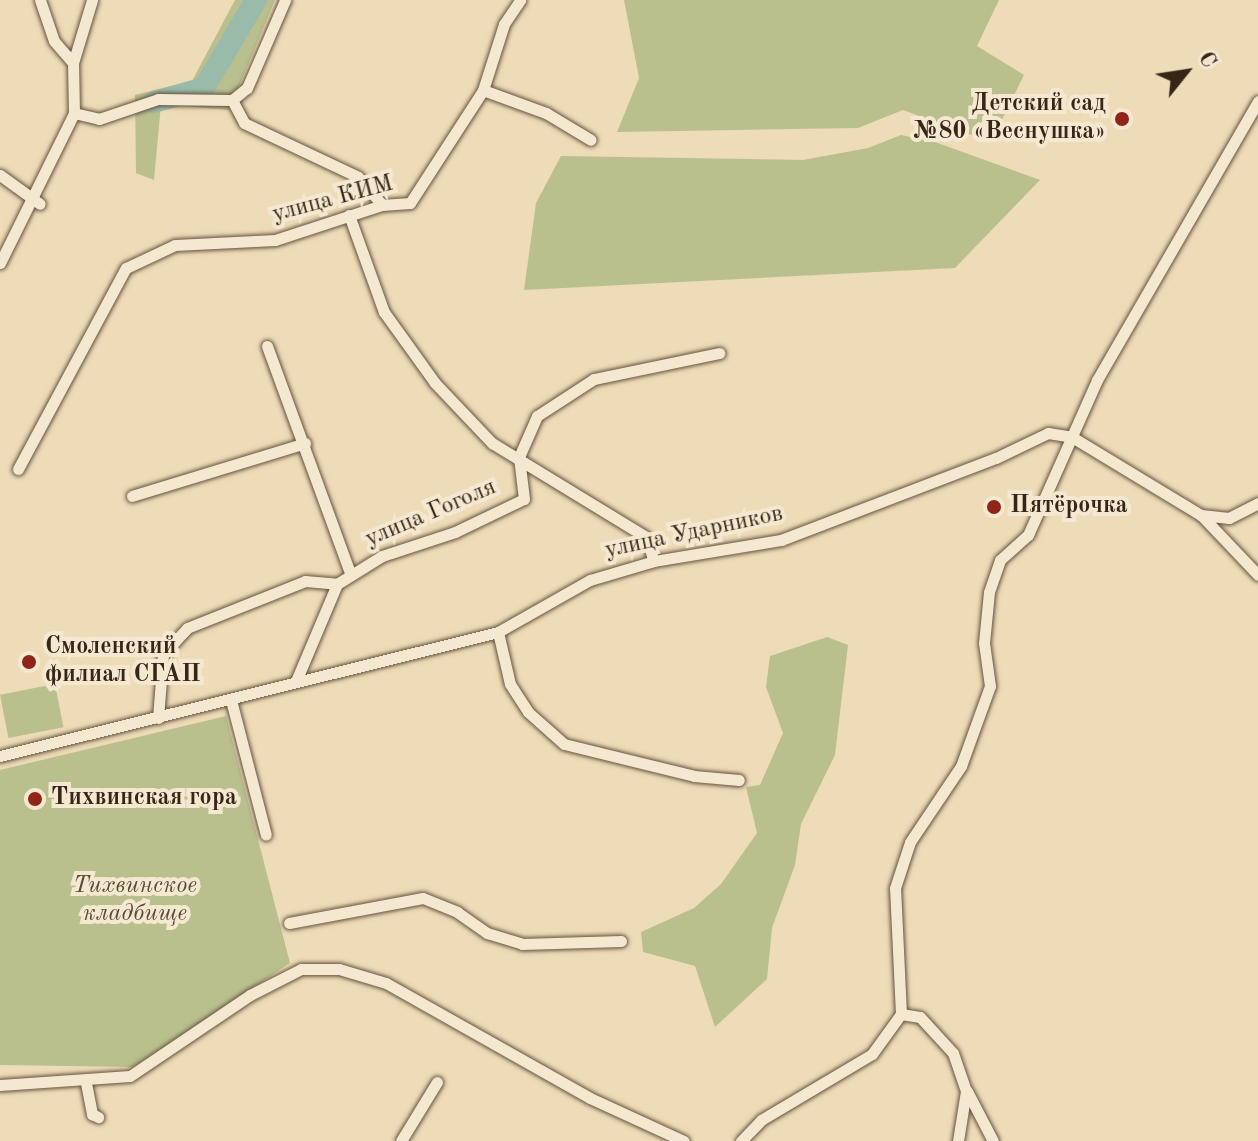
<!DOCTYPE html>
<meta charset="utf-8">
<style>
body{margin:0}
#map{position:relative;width:1258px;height:1141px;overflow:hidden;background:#eedbb7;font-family:"Old Standard TT",serif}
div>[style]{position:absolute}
.green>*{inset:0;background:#b9c08e;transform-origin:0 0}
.river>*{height:22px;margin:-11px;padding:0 11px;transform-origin:11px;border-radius:11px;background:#9abbaa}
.roads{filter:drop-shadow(0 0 2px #65533f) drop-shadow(0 0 2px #65533f)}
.street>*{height:11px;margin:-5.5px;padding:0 5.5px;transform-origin:5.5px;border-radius:5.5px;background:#f4e8d0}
.dots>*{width:22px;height:22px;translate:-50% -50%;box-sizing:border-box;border:4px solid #f4e8d0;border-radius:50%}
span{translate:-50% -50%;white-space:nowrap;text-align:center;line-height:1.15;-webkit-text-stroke:8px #f4e8d0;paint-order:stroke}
.poi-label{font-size:24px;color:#372617;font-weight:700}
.right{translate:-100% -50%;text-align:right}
.left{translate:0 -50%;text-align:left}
.street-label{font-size:24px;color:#372617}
.park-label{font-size:24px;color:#584c35;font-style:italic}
.north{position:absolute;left:1146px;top:32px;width:80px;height:80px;-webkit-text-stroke:6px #f4e8d0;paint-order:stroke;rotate:60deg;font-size:22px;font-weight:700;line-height:32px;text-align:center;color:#372617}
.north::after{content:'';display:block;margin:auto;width:28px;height:36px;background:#372617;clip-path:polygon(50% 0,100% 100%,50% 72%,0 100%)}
</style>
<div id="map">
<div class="green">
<i style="clip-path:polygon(235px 0,275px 0,229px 110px,161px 104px,154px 180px,136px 173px,135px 95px,192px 81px)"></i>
<i style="clip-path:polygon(624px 0,999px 0,977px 46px,1024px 75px,991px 142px,903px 110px,858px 128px,617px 132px,639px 78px)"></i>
<i style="clip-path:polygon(901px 135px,935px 142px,1040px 180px,955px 268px,524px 290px,536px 203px,561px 156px,803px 160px,868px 148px)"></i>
<i style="clip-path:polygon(827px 637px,848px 645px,835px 755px,801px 824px,795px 865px,772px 928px,767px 979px,715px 1027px,695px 966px,643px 952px,641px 932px,694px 908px,721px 884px,757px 833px,746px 787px,760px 785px,783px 733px,766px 687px,770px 656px)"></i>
<i style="left:55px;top:684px;width:44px;height:56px;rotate:79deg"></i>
<i style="clip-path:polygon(226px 716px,290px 963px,133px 1067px,0 1065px,0 770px)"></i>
</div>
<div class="river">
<i style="left:154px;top:102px;width:52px;rotate:-15.6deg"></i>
<i style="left:204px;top:88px;width:102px;rotate:-59.4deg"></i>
</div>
<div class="roads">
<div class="street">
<i style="left:40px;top:0;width:43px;rotate:71.1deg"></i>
<i style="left:54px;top:41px;width:29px;rotate:49deg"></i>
<i style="left:483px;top:90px;width:67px;rotate:20.1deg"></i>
<i style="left:546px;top:113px;width:52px;rotate:31deg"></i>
<i style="left:232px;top:100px;width:26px;rotate:62deg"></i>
<i style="left:244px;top:123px;width:126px;rotate:25.3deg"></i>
<i style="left:358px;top:177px;width:37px;rotate:49deg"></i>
<i style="left:74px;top:113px;width:26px;rotate:13deg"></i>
<i style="left:99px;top:119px;width:62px;rotate:-18.7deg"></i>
<i style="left:158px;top:99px;width:74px;rotate:0.8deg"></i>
<i style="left:232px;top:100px;width:19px;rotate:-39deg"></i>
<i style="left:247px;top:88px;width:96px;rotate:-66.6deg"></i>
<i style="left:0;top:175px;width:49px;rotate:35.9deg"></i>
<i style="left:349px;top:215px;width:103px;rotate:70.2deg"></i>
<i style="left:384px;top:312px;width:87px;rotate:54.3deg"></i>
<i style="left:435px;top:383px;width:83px;rotate:46.5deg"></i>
<i style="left:492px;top:443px;width:180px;rotate:31.4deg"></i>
<i style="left:646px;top:537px;width:25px;rotate:72deg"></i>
<i style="left:0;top:263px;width:167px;rotate:-63.7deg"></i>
<i style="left:74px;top:113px;width:50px;rotate:-91.1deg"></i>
<i style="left:73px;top:63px;width:66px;rotate:-73.2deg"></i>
<i style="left:267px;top:346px;width:244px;rotate:69.9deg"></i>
<i style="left:18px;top:469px;width:228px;rotate:-61.8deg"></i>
<i style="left:126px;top:268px;width:54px;rotate:-25.1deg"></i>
<i style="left:175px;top:245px;width:100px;rotate:-2.9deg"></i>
<i style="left:275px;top:240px;width:113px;rotate:-18.1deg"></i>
<i style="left:382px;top:205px;width:28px;rotate:-4deg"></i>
<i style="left:410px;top:203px;width:135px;rotate:-57.1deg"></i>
<i style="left:483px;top:90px;width:69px;rotate:-72.3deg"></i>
<i style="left:504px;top:24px;width:29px;rotate:-56deg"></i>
<i style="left:132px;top:496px;width:181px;rotate:-17deg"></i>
<i style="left:1202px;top:516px;width:81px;rotate:46.5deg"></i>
<i style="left:498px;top:632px;width:53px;rotate:77deg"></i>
<i style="left:510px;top:684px;width:33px;rotate:57deg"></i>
<i style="left:528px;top:712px;width:48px;rotate:41.6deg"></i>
<i style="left:564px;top:744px;width:134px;rotate:13.8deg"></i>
<i style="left:694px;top:776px;width:45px;rotate:5.1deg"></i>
<i style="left:296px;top:681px;width:105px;rotate:-67.1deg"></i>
<i style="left:231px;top:700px;width:139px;rotate:75.5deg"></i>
<i style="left:158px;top:718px;width:64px;rotate:-85.5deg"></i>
<i style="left:163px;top:654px;width:35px;rotate:-47deg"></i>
<i style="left:187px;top:628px;width:127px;rotate:-21.7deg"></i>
<i style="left:305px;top:581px;width:32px;rotate:5deg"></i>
<i style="left:337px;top:584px;width:53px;rotate:-31.9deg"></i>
<i style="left:382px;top:556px;width:77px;rotate:-18.2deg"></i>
<i style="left:455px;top:532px;width:76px;rotate:-25.6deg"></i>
<i style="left:524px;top:499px;width:42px;rotate:-96.8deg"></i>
<i style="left:519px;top:457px;width:45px;rotate:-66.3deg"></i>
<i style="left:537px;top:416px;width:68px;rotate:-33deg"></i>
<i style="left:594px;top:379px;width:128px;rotate:-11.7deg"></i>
<i style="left:0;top:756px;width:513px;rotate:-13.98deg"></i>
<i style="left:498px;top:632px;width:106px;rotate:-29.5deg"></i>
<i style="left:590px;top:580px;width:67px;rotate:-16.5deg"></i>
<i style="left:654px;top:561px;width:129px;rotate:-9.4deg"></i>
<i style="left:781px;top:540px;width:230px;rotate:-20.9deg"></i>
<i style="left:996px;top:458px;width:58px;rotate:-25.7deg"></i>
<i style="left:1048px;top:433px;width:24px;rotate:9deg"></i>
<i style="left:1072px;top:437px;width:151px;rotate:31.2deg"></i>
<i style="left:1201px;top:515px;width:28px;rotate:6deg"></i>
<i style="left:1229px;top:518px;width:33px;rotate:-27deg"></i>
<i style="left:289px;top:923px;width:136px;rotate:-10.6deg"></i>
<i style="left:423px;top:898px;width:37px;rotate:22deg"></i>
<i style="left:457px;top:912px;width:37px;rotate:35deg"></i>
<i style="left:487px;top:933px;width:37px;rotate:17deg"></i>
<i style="left:522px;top:944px;width:99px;rotate:-1.7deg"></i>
<i style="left:901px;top:1014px;width:19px;rotate:9deg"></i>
<i style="left:920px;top:1017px;width:49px;rotate:47.5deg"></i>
<i style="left:953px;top:1053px;width:40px;rotate:71.1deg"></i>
<i style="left:966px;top:1091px;width:51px;rotate:99.1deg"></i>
<i style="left:86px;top:1083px;width:32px;rotate:79deg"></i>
<i style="left:92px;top:1114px;width:7px;rotate:27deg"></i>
<i style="left:0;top:1085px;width:130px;rotate:-4deg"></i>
<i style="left:130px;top:1076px;width:145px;rotate:-34deg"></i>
<i style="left:250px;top:995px;width:57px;rotate:-27deg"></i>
<i style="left:301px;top:969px;width:38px"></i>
<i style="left:339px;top:969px;width:49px;rotate:16.6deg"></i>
<i style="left:386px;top:983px;width:234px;rotate:29.4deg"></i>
<i style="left:590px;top:1098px;width:103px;rotate:24.6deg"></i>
<i style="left:967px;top:1091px;width:56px;rotate:62.5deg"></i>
<i style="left:401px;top:1141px;width:69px;rotate:-58.6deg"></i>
<i style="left:741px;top:1141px;width:29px;rotate:-46deg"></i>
<i style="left:761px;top:1120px;width:129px;rotate:-30.7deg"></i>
<i style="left:872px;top:1054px;width:49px;rotate:-54.1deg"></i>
<i style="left:901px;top:1014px;width:126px;rotate:-92.7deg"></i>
<i style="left:895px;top:888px;width:48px;rotate:-71.9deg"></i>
<i style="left:910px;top:842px;width:92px;rotate:-56.1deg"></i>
<i style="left:961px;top:766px;width:85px;rotate:-70.1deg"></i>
<i style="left:990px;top:686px;width:43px;rotate:-97.9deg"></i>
<i style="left:984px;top:643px;width:51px;rotate:-84.4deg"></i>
<i style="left:989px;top:592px;width:34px;rotate:-71deg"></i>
<i style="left:1000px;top:560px;width:38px;rotate:-42deg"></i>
<i style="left:1028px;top:535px;width:170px;rotate:-66deg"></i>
<i style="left:1097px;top:380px;width:322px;rotate:-60deg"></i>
</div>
</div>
<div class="dots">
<i style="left:1122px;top:119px;background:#8f2418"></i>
<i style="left:994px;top:507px;background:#8f2418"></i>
<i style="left:29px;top:662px;background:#8f2418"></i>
<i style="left:35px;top:799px;background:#8f2418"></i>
</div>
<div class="poi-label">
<span class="right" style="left:1106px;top:119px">Детский сад<br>№80 «Веснушка»</span>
<span class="left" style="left:1010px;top:507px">Пятёрочка</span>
<span class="left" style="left:45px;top:662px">Смоленский<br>филиал СГАП</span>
<span class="left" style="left:51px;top:799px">Тихвинская гора</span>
</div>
<div class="street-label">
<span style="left:333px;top:200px;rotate:-15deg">улица КИМ</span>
<span style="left:431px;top:514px;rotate:-23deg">улица Гоголя</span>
<span style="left:694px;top:533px;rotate:-12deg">улица Ударников</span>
</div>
<div class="park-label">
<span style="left:135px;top:901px">Тихвинское<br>кладбище</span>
</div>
<div class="north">С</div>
</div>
